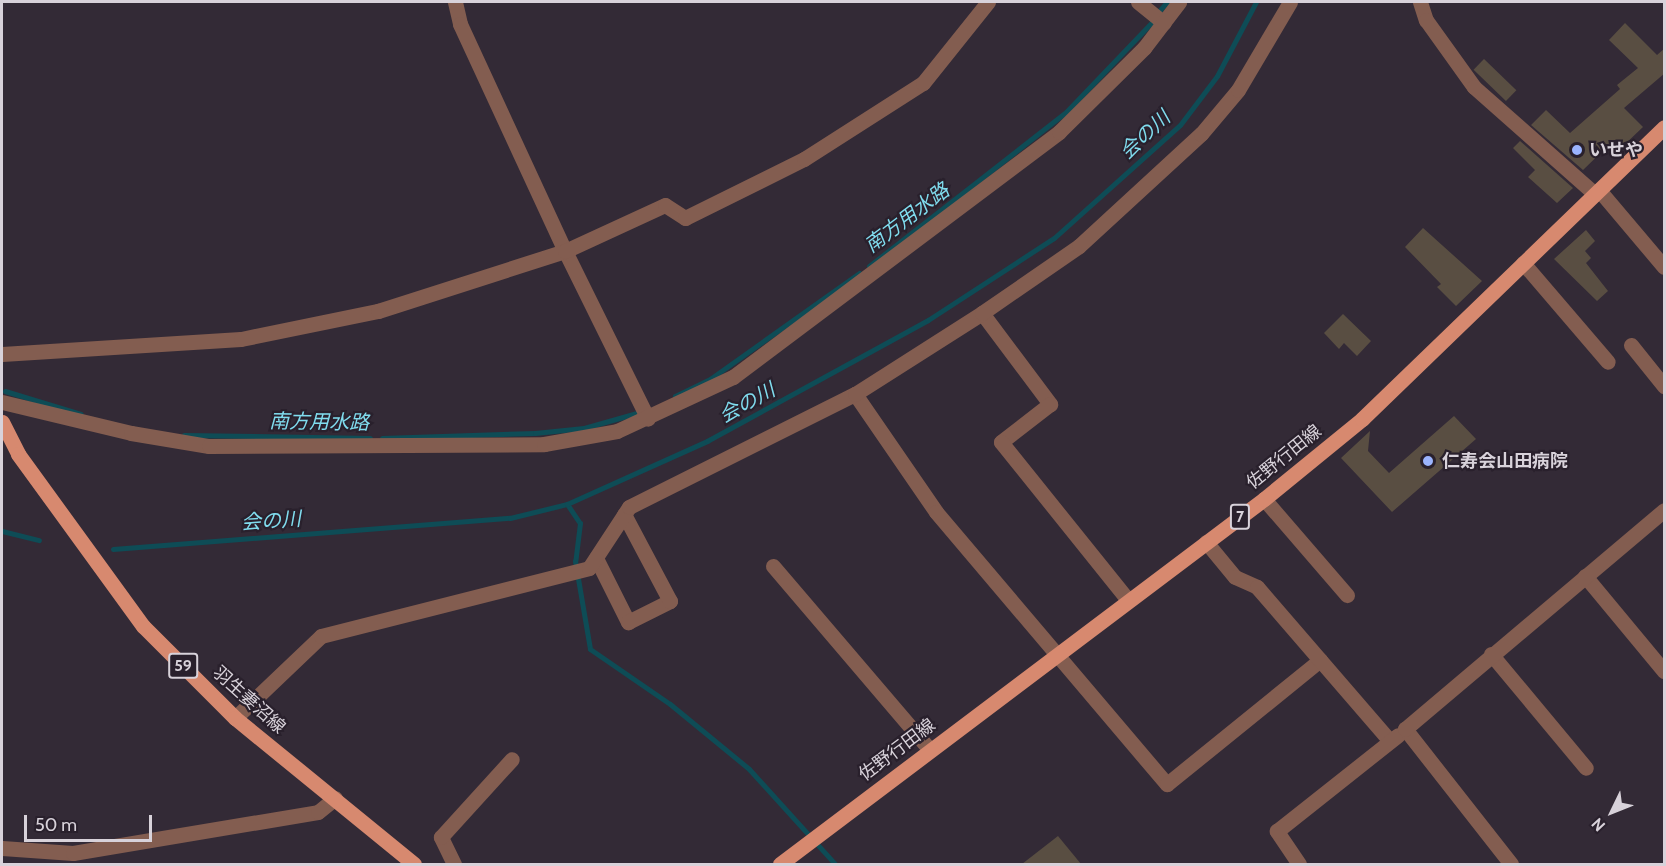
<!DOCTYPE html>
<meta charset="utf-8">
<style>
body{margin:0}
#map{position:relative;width:1666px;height:866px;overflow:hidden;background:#332a36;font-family:Cabin,"Noto Sans JP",sans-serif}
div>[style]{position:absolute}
.stream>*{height:5px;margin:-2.5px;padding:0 2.5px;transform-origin:2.5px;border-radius:2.5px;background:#0e4c56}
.building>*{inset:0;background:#594e42;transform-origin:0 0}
.minor>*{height:15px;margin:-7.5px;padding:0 7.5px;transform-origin:7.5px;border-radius:7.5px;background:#835d50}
.major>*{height:15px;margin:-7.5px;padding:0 7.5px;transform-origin:7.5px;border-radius:7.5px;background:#d7896f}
.dots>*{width:16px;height:16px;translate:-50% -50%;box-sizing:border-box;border:3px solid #29202c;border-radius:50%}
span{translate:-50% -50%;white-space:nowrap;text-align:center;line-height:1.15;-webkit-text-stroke:4.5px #29202c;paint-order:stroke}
.shield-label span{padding:2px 4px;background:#29202c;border:2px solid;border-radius:4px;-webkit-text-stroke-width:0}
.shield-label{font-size:16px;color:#d8d2da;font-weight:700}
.poi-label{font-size:18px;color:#d8d2da;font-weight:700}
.left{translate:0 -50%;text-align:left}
.street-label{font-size:18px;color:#d8d2da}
.water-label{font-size:20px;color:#80dcee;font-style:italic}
.frame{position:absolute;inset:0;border:3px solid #d8d2da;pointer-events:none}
.north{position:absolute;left:1582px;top:782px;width:60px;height:60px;-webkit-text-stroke:4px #29202c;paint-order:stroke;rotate:227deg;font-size:16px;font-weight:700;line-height:24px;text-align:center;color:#d8d2da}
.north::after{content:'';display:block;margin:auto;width:21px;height:27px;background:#d8d2da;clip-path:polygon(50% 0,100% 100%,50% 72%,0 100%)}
.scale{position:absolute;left:24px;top:815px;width:128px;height:27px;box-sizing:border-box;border:3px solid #d8d2da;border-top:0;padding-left:8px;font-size:18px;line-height:21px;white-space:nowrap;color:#d8d2da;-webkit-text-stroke:4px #29202c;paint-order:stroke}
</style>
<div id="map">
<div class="stream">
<i style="left:1160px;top:10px;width:11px;rotate:-49deg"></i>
<i style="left:869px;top:266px;width:250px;rotate:-38deg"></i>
<i style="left:1066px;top:112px;width:126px;rotate:-46.3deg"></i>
<i style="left:5px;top:391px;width:79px;rotate:16.8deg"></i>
<i style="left:675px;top:396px;width:39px;rotate:-26deg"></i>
<i style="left:710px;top:379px;width:183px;rotate:-35.4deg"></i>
<i style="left:184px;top:435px;width:186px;rotate:0.9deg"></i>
<i style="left:382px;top:438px;width:153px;rotate:-1.9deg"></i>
<i style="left:535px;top:433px;width:49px;rotate:-5.8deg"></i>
<i style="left:584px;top:428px;width:55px;rotate:-15.8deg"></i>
<i style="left:567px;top:504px;width:23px;rotate:56deg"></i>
<i style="left:580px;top:523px;width:38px;rotate:97deg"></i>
<i style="left:575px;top:561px;width:89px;rotate:80.3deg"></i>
<i style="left:590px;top:649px;width:97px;rotate:34.5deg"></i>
<i style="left:670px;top:704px;width:102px;rotate:39.4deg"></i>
<i style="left:749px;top:769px;width:128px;rotate:47.8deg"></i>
<i style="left:2px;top:531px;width:38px;rotate:14deg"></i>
<i style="left:113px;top:549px;width:398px;rotate:-4.5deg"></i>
<i style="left:510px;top:518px;width:59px;rotate:-13.8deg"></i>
<i style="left:567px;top:504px;width:154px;rotate:-24.2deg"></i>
<i style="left:707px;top:441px;width:252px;rotate:-28.7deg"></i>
<i style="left:928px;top:320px;width:150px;rotate:-33.1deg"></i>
<i style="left:1054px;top:238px;width:169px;rotate:-41.9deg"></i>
<i style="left:1180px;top:125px;width:61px;rotate:-52.9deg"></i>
<i style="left:1217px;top:76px;width:84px;rotate:-62.2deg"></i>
</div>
<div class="building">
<i style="clip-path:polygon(1625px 23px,1657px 55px,1665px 48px,1665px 73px,1624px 108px,1643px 127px,1621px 148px,1614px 140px,1583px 170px,1531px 125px,1546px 110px,1570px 133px,1620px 89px,1617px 85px,1638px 68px,1609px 40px)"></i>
<i style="left:1484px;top:59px;width:45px;height:15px;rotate:44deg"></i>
<i style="clip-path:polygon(1520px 141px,1573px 188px,1557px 203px,1528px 177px,1535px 170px,1513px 148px)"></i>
<i style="clip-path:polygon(1423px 228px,1482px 281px,1456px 306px,1437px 287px,1441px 284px,1405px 247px)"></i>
<i style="clip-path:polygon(1586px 230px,1595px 241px,1585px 251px,1591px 258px,1586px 263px,1608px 291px,1597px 301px,1554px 259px)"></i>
<i style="clip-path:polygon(1343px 314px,1371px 341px,1357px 356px,1344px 343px,1339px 349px,1324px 333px)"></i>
<i style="clip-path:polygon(1454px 416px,1476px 439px,1392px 512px,1341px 458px,1370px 431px,1368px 451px,1389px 473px)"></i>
<i style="clip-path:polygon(1058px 836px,1081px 864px,1022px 864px)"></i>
</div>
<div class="minor">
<i style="left:455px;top:2px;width:23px;rotate:77deg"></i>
<i style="left:460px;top:24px;width:250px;rotate:65.2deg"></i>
<i style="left:565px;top:251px;width:187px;rotate:63.7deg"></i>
<i style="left:1138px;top:2px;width:33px;rotate:39deg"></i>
<i style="left:1420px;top:2px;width:19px;rotate:72deg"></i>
<i style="left:1426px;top:20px;width:82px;rotate:54.4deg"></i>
<i style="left:1474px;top:87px;width:162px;rotate:41.5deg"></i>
<i style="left:1599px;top:190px;width:101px;rotate:49.8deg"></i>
<i style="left:1523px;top:263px;width:130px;rotate:49.4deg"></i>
<i style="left:982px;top:313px;width:114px;rotate:53.2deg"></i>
<i style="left:1050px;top:404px;width:62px;rotate:142.2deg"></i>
<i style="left:1001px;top:442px;width:203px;rotate:51.2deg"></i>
<i style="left:1631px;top:345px;width:53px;rotate:51.2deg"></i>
<i style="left:2px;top:354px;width:239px;rotate:-3.6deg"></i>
<i style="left:241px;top:339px;width:140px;rotate:-11.6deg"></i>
<i style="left:378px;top:311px;width:196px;rotate:-17.8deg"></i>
<i style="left:565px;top:251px;width:110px;rotate:-24.7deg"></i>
<i style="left:665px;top:205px;width:24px;rotate:33deg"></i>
<i style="left:685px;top:218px;width:133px;rotate:-26.4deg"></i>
<i style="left:804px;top:159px;width:141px;rotate:-32.6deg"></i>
<i style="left:923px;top:83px;width:104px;rotate:-51.3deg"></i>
<i style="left:855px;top:394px;width:143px;rotate:55.5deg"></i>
<i style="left:936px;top:512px;width:357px;rotate:49.7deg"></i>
<i style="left:1167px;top:784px;width:197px;rotate:-39deg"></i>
<i style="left:2px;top:402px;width:133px;rotate:13.5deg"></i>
<i style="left:131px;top:433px;width:79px;rotate:9.5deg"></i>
<i style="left:209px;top:446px;width:335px;rotate:-0.3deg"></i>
<i style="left:544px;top:444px;width:74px;rotate:-10.1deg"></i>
<i style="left:617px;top:431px;width:128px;rotate:-25deg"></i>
<i style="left:733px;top:377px;width:408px;rotate:-36.9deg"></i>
<i style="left:1059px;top:132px;width:120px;rotate:-44.7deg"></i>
<i style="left:1144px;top:48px;width:58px;rotate:-52.7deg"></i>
<i style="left:1264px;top:499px;width:127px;rotate:49.2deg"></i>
<i style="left:1206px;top:542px;width:45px;rotate:50.4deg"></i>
<i style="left:1235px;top:577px;width:24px;rotate:24deg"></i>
<i style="left:1257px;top:587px;width:203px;rotate:49.2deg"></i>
<i style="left:596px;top:558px;width:72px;rotate:63.4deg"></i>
<i style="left:628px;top:622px;width:47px;rotate:-26.6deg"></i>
<i style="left:670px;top:601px;width:98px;rotate:-117.9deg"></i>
<i style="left:773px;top:566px;width:242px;rotate:49.5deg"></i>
<i style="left:1585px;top:576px;width:124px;rotate:50.3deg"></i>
<i style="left:1491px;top:654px;width:148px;rotate:50.2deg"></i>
<i style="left:235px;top:718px;width:119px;rotate:-43.6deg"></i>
<i style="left:321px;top:636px;width:276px;rotate:-14.2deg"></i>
<i style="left:589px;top:568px;width:73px;rotate:-56.7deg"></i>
<i style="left:629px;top:507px;width:253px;rotate:-26.6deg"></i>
<i style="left:855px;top:394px;width:151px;rotate:-32.5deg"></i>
<i style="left:982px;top:313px;width:118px;rotate:-34.6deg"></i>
<i style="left:1079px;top:246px;width:166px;rotate:-42.6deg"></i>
<i style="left:1201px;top:134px;width:57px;rotate:-49.9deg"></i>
<i style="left:1238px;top:90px;width:102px;rotate:-59.4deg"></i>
<i style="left:2px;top:848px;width:71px;rotate:4deg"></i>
<i style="left:73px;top:853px;width:248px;rotate:-9.5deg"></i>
<i style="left:318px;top:812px;width:22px;rotate:-39deg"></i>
<i style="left:454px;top:864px;width:30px;rotate:-116deg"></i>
<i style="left:441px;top:837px;width:105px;rotate:-47.7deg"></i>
<i style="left:1299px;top:864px;width:40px;rotate:-124deg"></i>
<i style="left:1277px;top:831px;width:154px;rotate:-38.4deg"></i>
<i style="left:1511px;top:864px;width:172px;rotate:-128.1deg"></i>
<i style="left:1405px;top:729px;width:339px;rotate:-40.2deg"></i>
</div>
<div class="major">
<i style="left:2px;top:422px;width:36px;rotate:63deg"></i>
<i style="left:18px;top:454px;width:213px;rotate:54deg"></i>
<i style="left:143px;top:626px;width:130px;rotate:45deg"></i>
<i style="left:235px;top:718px;width:231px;rotate:39.2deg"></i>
<i style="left:780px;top:864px;width:606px;rotate:-37.02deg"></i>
<i style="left:1264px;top:499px;width:127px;rotate:-39.2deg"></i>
<i style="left:1362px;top:419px;width:420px;rotate:-44deg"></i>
</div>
<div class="dots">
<i style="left:1577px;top:150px;background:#9bb4fd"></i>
<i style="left:1428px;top:461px;background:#9bb4fd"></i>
</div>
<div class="shield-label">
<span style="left:1240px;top:517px">7</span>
<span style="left:183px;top:666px">59</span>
</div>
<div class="poi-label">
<span class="left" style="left:1589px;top:150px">いせや</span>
<span class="left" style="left:1442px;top:461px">仁寿会山田病院</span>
</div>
<div class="street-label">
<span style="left:1284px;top:457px;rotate:-39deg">佐野行田線</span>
<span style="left:249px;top:700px;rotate:42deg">羽生妻沼線</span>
<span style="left:897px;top:750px;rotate:-37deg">佐野行田線</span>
</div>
<div class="water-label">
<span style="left:1145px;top:135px;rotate:-43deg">会の川</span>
<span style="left:907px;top:218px;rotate:-37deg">南方用水路</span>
<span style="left:747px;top:403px;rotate:-29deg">会の川</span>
<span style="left:319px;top:422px;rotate:1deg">南方用水路</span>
<span style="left:271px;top:521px;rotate:-4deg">会の川</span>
</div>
<div class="frame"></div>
<div class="north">N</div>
<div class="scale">50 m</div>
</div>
